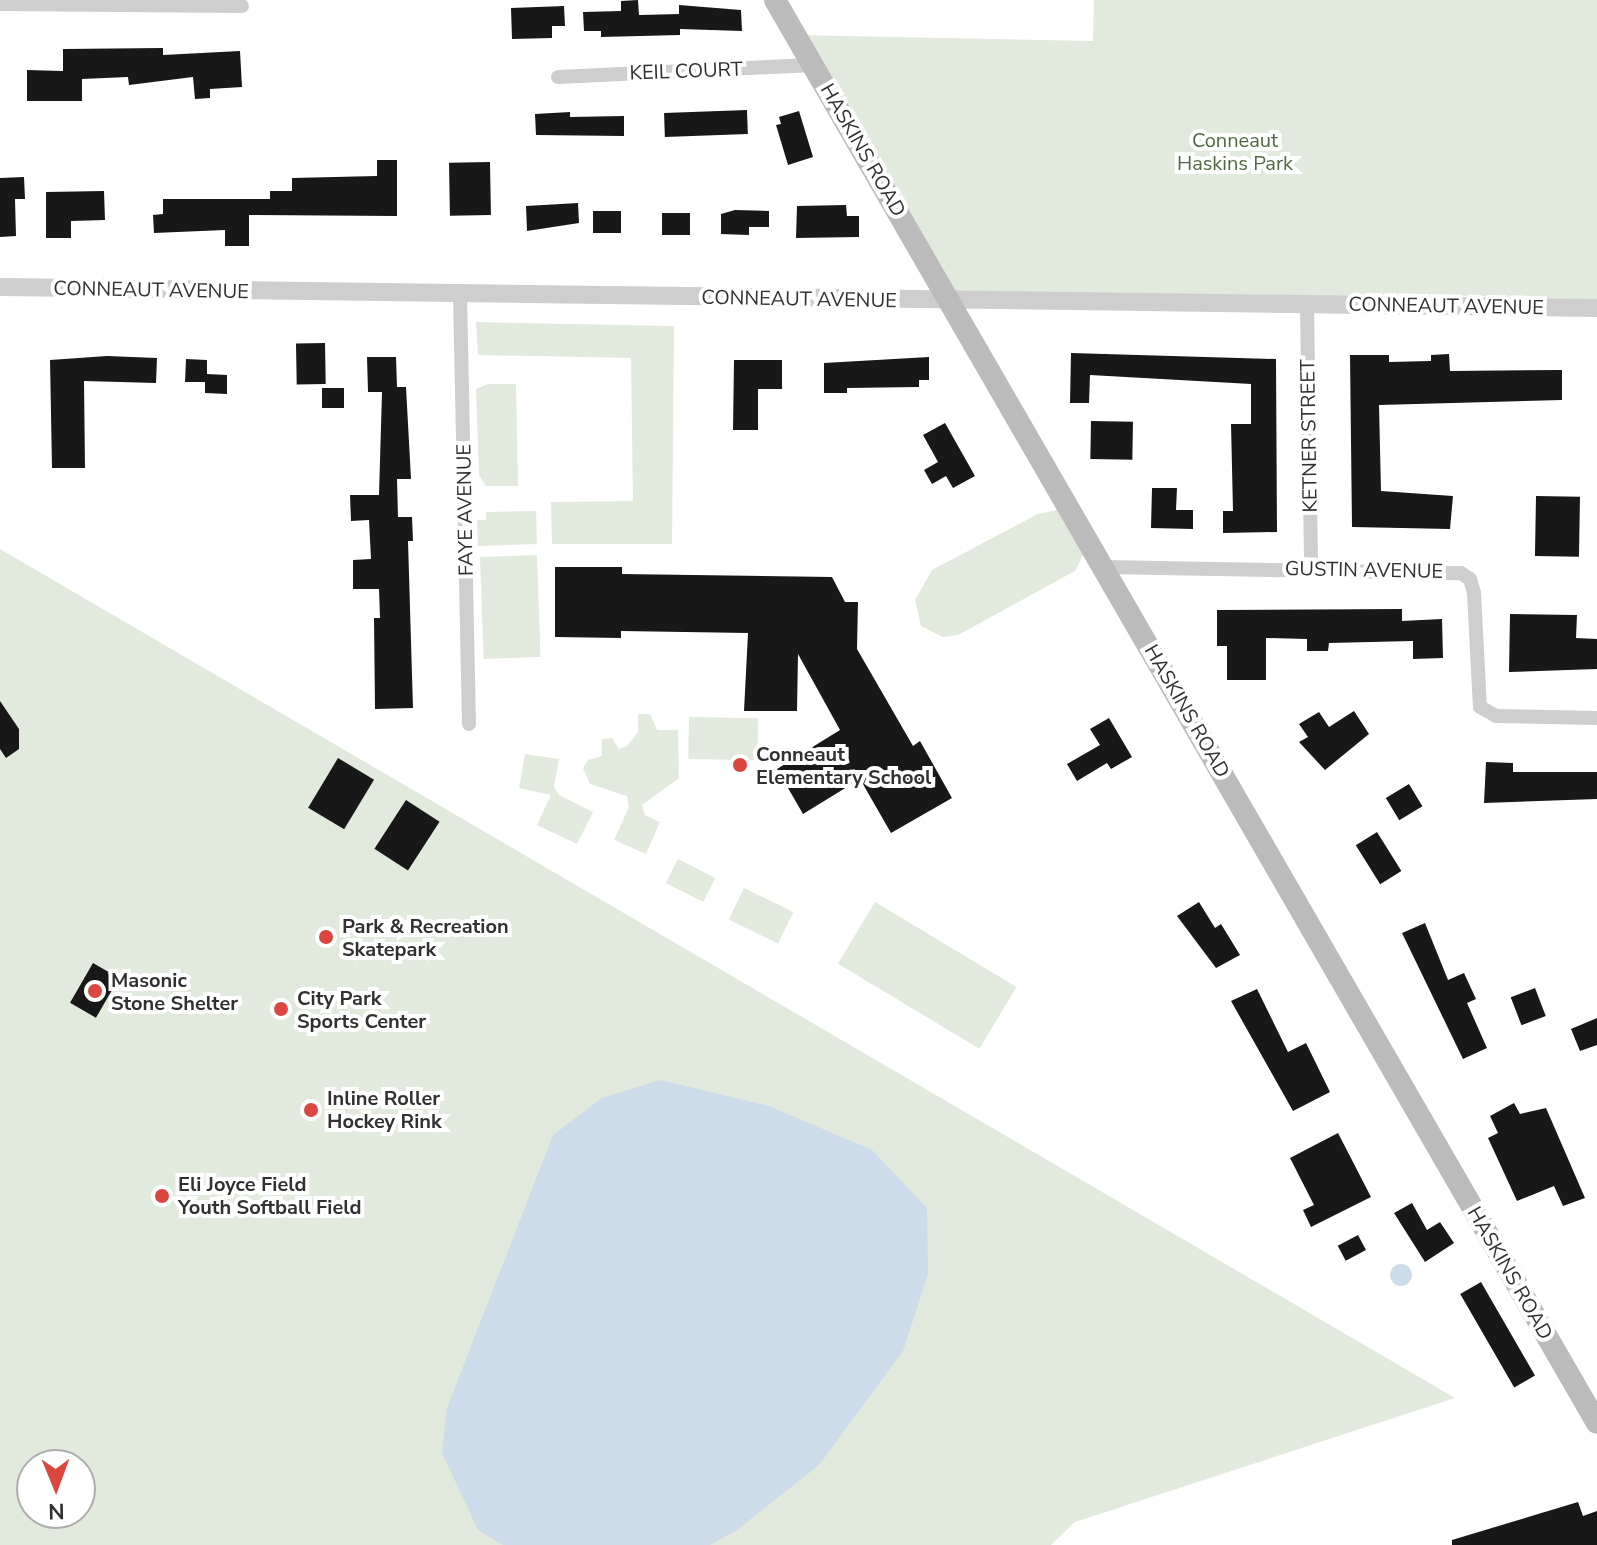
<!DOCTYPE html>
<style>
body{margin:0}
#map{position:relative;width:1597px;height:1545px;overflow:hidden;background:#fff;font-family:"Nunito Sans",sans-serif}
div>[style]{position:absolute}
.green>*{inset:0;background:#e2e9dd;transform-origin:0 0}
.water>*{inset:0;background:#cddceb}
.round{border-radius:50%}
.building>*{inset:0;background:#181818;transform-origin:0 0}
.minor>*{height:14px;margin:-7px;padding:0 7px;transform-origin:7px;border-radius:7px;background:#cecece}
.tertiary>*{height:18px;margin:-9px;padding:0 9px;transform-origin:9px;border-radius:9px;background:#cecece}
.secondary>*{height:22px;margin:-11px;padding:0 11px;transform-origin:11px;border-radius:11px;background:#bbb}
.dots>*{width:22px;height:22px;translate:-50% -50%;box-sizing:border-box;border:4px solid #fff;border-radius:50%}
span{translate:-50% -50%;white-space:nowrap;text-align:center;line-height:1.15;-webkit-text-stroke:8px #fff;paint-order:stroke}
.street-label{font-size:20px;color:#313131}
.park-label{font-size:20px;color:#4f6a40}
.poi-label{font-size:20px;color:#313131;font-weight:700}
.left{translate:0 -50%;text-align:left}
.north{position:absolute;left:16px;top:1449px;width:80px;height:80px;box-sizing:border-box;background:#fff;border:2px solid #adadad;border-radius:50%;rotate:179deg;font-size:22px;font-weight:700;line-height:32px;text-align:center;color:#313131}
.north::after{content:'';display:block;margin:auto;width:28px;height:36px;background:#db463f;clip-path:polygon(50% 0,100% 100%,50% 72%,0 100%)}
</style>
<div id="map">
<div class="green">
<i style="clip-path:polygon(1094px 0,1597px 0,1597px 300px,1430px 295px,1429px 306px,949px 300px,796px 35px,1093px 41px)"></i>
<i style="clip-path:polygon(476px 322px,674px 326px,672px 544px,552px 544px,551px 502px,633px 501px,631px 358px,478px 355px)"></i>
<i style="clip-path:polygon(488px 384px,516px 384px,518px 486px,486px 486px,479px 475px,476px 389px)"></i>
<i style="clip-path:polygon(1057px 510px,1083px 555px,1075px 571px,958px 635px,943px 637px,921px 626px,915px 600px,932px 570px,1038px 514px)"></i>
<i style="clip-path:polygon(536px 511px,537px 544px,478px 546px,477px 520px,486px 520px,486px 512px)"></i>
<i style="clip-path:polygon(evenodd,0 549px,1455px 1398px,1075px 1522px,1051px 1545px,0 1545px,0 549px,32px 1465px,80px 1465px,80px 1513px,32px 1513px,32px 1465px)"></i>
<i style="left:537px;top:555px;width:102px;height:57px;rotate:88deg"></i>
<i style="clip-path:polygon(638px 714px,650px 714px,657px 730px,678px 730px,679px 778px,642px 805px,645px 815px,660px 822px,646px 854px,614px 840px,629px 807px,627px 796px,590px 784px,583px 768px,588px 760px,602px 756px,602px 739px,612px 738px,619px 749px,627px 746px,638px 732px)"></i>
<i style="left:689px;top:717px;width:69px;height:42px;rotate:1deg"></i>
<i style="clip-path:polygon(525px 754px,559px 759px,554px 786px,559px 795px,593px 812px,577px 844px,537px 825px,551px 795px,519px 788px)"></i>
<i style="left:678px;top:859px;width:42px;height:27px;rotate:27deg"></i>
<i style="left:744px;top:888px;width:55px;height:35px;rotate:26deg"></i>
<i style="left:875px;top:902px;width:165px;height:72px;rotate:31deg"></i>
</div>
<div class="water">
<i style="clip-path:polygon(660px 1080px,769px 1106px,872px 1150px,927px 1208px,928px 1274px,903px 1351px,819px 1465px,737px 1530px,710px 1545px,503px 1545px,478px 1530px,442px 1453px,447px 1408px,553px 1135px,602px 1098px)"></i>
<i class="round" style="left:1390px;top:1264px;width:22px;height:22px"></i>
</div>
<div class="building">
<i style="clip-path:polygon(638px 0,639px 15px,679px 14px,679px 5px,741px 10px,742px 31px,680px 29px,680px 35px,601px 37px,601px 31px,584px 31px,583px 12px,621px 11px,621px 1px)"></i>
<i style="clip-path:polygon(564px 6px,565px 26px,552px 26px,552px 38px,512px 39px,511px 8px)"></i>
<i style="clip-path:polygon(163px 48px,163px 55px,240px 51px,242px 87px,210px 89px,210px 98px,195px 99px,193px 77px,129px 85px,128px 77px,82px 79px,82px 101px,27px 101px,27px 70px,63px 71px,63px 49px)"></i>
<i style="left:747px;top:110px;width:24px;height:83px;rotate:88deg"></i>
<i style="clip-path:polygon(799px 111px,813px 157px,788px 165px,776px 125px,781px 124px,779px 117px)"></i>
<i style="clip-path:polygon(570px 112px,570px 117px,624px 116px,624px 136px,536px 135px,535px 114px)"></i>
<i style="clip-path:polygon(377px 160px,397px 160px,397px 216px,249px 215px,249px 246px,225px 246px,225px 230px,154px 233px,153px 215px,163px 214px,163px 199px,270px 199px,270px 191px,292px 191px,292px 178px,377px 176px)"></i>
<i style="left:490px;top:162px;width:53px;height:41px;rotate:89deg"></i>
<i style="clip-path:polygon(24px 177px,25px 199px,15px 199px,16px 236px,0 237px,0 178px)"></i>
<i style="clip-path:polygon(104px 191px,105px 220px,71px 221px,71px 238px,46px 238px,46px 192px)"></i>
<i style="clip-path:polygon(578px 203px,579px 223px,527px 231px,526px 206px)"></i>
<i style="clip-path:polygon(846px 205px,847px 216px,859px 216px,859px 237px,796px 238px,797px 206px)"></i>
<i style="clip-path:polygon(735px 210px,769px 211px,769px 227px,749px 227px,749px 235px,721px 234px,721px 214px)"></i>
<i style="left:593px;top:211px;width:28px;height:22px"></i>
<i style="left:662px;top:213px;width:28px;height:22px"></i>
<i style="left:325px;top:343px;width:41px;height:29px;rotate:89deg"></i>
<i style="clip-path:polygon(1071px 353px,1276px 359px,1277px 532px,1223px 533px,1223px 511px,1233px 511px,1231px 424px,1251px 424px,1251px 384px,1090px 375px,1089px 403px,1070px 403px)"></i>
<i style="clip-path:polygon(1449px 354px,1450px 371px,1562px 370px,1562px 400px,1379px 405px,1381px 491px,1453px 496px,1450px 529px,1352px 527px,1350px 355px,1389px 355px,1389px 362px,1431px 361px,1431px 355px)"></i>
<i style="clip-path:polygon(107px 356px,157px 358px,156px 383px,84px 381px,85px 468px,52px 468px,50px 360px)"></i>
<i style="clip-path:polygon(367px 357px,396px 357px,397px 387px,406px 387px,411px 479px,397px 479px,398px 517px,412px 517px,413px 541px,408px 541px,413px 708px,375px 709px,374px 618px,380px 618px,379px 589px,353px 589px,353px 560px,371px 559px,369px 520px,351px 521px,350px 495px,379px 495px,382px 392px,368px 392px)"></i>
<i style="clip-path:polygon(929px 357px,929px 380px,919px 380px,919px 387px,847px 388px,847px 393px,824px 393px,824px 363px)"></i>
<i style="clip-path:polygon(186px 359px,207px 360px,207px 374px,227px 375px,227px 394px,205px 393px,205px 382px,185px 382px)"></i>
<i style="clip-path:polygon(734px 360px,782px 360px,782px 389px,758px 389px,758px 430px,733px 430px)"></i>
<i style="left:322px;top:388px;width:22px;height:20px"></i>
<i style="left:1091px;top:421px;width:42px;height:38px;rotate:1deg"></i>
<i style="clip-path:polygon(945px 423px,975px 476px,953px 488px,946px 476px,932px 484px,924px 470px,938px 462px,923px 435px)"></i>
<i style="clip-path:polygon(1152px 488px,1177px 488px,1176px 510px,1193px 510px,1193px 529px,1151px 528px)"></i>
<i style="left:1536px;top:496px;width:44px;height:60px;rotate:1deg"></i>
<i style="clip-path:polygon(555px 567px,622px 567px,622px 574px,832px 577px,845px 602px,858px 602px,857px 649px,913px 746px,920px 741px,952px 798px,891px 833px,860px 779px,803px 814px,777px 769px,840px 730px,798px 654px,797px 711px,744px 711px,748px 633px,621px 631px,621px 638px,555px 637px)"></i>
<i style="clip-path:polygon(1402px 609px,1402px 621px,1442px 619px,1443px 658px,1413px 659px,1413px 641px,1329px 643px,1328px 651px,1307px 651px,1307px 639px,1266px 638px,1266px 680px,1227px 680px,1227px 646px,1217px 646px,1217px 610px)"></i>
<i style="clip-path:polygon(1510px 614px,1577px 615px,1576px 638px,1597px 639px,1597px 669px,1509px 672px)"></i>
<i style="clip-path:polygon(0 701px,19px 729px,19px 749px,6px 758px,0 749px)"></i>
<i style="clip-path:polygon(1354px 711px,1369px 734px,1325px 770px,1299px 742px,1308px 737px,1299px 724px,1319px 712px,1329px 727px)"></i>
<i style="clip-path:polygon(1109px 718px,1132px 757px,1111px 769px,1107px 763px,1077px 781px,1067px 764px,1100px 745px,1090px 729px)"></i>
<i style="left:338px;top:758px;width:42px;height:58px;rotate:31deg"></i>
<i style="clip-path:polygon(1486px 762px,1513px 763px,1513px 772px,1597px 772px,1597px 799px,1484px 803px)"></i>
<i style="left:1409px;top:784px;width:26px;height:27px;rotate:59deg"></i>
<i style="left:406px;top:800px;width:40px;height:58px;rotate:33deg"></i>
<i style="left:1377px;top:832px;width:46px;height:25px;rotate:58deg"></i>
<i style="clip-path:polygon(1199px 902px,1215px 928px,1221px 924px,1240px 955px,1216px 968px,1177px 916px)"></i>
<i style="clip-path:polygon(1425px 923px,1448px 980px,1464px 973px,1476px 999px,1467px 1003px,1487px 1048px,1463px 1059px,1402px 933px)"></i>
<i style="left:93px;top:963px;width:30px;height:46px;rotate:30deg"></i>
<i style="left:1535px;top:988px;width:30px;height:26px;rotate:69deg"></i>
<i style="clip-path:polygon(1257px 989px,1288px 1052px,1306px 1043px,1330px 1092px,1293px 1111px,1231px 1001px)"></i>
<i style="clip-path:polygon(1597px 1018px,1597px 1045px,1580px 1051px,1571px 1029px)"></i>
<i style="clip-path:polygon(1514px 1103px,1520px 1114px,1546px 1108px,1585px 1198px,1563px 1206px,1554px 1186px,1517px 1201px,1488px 1138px,1498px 1133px,1490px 1116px)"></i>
<i style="clip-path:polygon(1338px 1133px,1371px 1197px,1311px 1227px,1303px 1210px,1314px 1205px,1290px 1158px)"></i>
<i style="clip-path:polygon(1412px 1203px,1427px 1230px,1440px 1222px,1454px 1243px,1425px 1262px,1394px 1213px)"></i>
<i style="left:1358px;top:1235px;width:17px;height:23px;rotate:62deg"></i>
<i style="left:1481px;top:1282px;width:108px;height:24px;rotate:60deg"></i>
<i style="clip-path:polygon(1578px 1502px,1583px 1516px,1597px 1511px,1597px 1545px,1452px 1545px,1452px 1540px)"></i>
</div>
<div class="minor">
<i style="left:0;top:4px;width:242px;rotate:0.5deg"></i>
<i style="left:558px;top:77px;width:255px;rotate:-2.7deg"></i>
<i style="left:460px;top:295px;width:429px;rotate:88.8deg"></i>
<i style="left:1307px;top:305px;width:263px;rotate:89.1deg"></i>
<i style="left:1103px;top:567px;width:358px;rotate:1deg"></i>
<i style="left:1461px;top:573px;width:11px;rotate:34deg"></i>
<i style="left:1470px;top:579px;width:15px;rotate:74deg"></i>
<i style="left:1474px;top:593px;width:114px;rotate:87deg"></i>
<i style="left:1480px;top:707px;width:18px;rotate:29deg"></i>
<i style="left:1496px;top:716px;width:101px;rotate:1.1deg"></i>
</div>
<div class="tertiary">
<i style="left:0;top:287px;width:1597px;rotate:0.75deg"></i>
</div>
<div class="secondary">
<i style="left:775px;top:0;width:1643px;rotate:59.99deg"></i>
</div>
<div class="dots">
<i style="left:740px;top:765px;background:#db463f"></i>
<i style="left:326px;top:937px;background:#db463f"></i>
<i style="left:95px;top:991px;background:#db463f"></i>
<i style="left:281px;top:1009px;background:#db463f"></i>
<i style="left:311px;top:1110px;background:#db463f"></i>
<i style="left:162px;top:1196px;background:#db463f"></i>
</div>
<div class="street-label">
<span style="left:686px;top:71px;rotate:-2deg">KEIL COURT</span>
<span style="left:863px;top:150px;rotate:60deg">HASKINS ROAD</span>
<span style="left:151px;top:290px;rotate:1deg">CONNEAUT AVENUE</span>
<span style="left:799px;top:299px;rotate:1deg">CONNEAUT AVENUE</span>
<span style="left:1446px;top:306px;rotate:1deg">CONNEAUT AVENUE</span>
<span style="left:1309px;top:436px;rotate:-91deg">KETNER STREET</span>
<span style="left:465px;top:510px;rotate:-91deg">FAYE AVENUE</span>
<span style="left:1364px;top:570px;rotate:1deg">GUSTIN AVENUE</span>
<span style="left:1187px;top:711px;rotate:60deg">HASKINS ROAD</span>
<span style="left:1510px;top:1273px;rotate:60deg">HASKINS ROAD</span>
</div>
<div class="park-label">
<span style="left:1235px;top:152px">Conneaut<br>Haskins Park</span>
</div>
<div class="poi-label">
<span class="left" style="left:756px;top:766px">Conneaut<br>Elementary School</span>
<span class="left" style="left:342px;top:938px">Park &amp; Recreation<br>Skatepark</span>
<span class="left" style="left:111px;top:992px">Masonic<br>Stone Shelter</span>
<span class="left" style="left:297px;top:1010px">City Park<br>Sports Center</span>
<span class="left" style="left:327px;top:1110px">Inline Roller<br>Hockey Rink</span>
<span class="left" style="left:178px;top:1196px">Eli Joyce Field<br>Youth Softball Field</span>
</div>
<div class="north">N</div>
</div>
